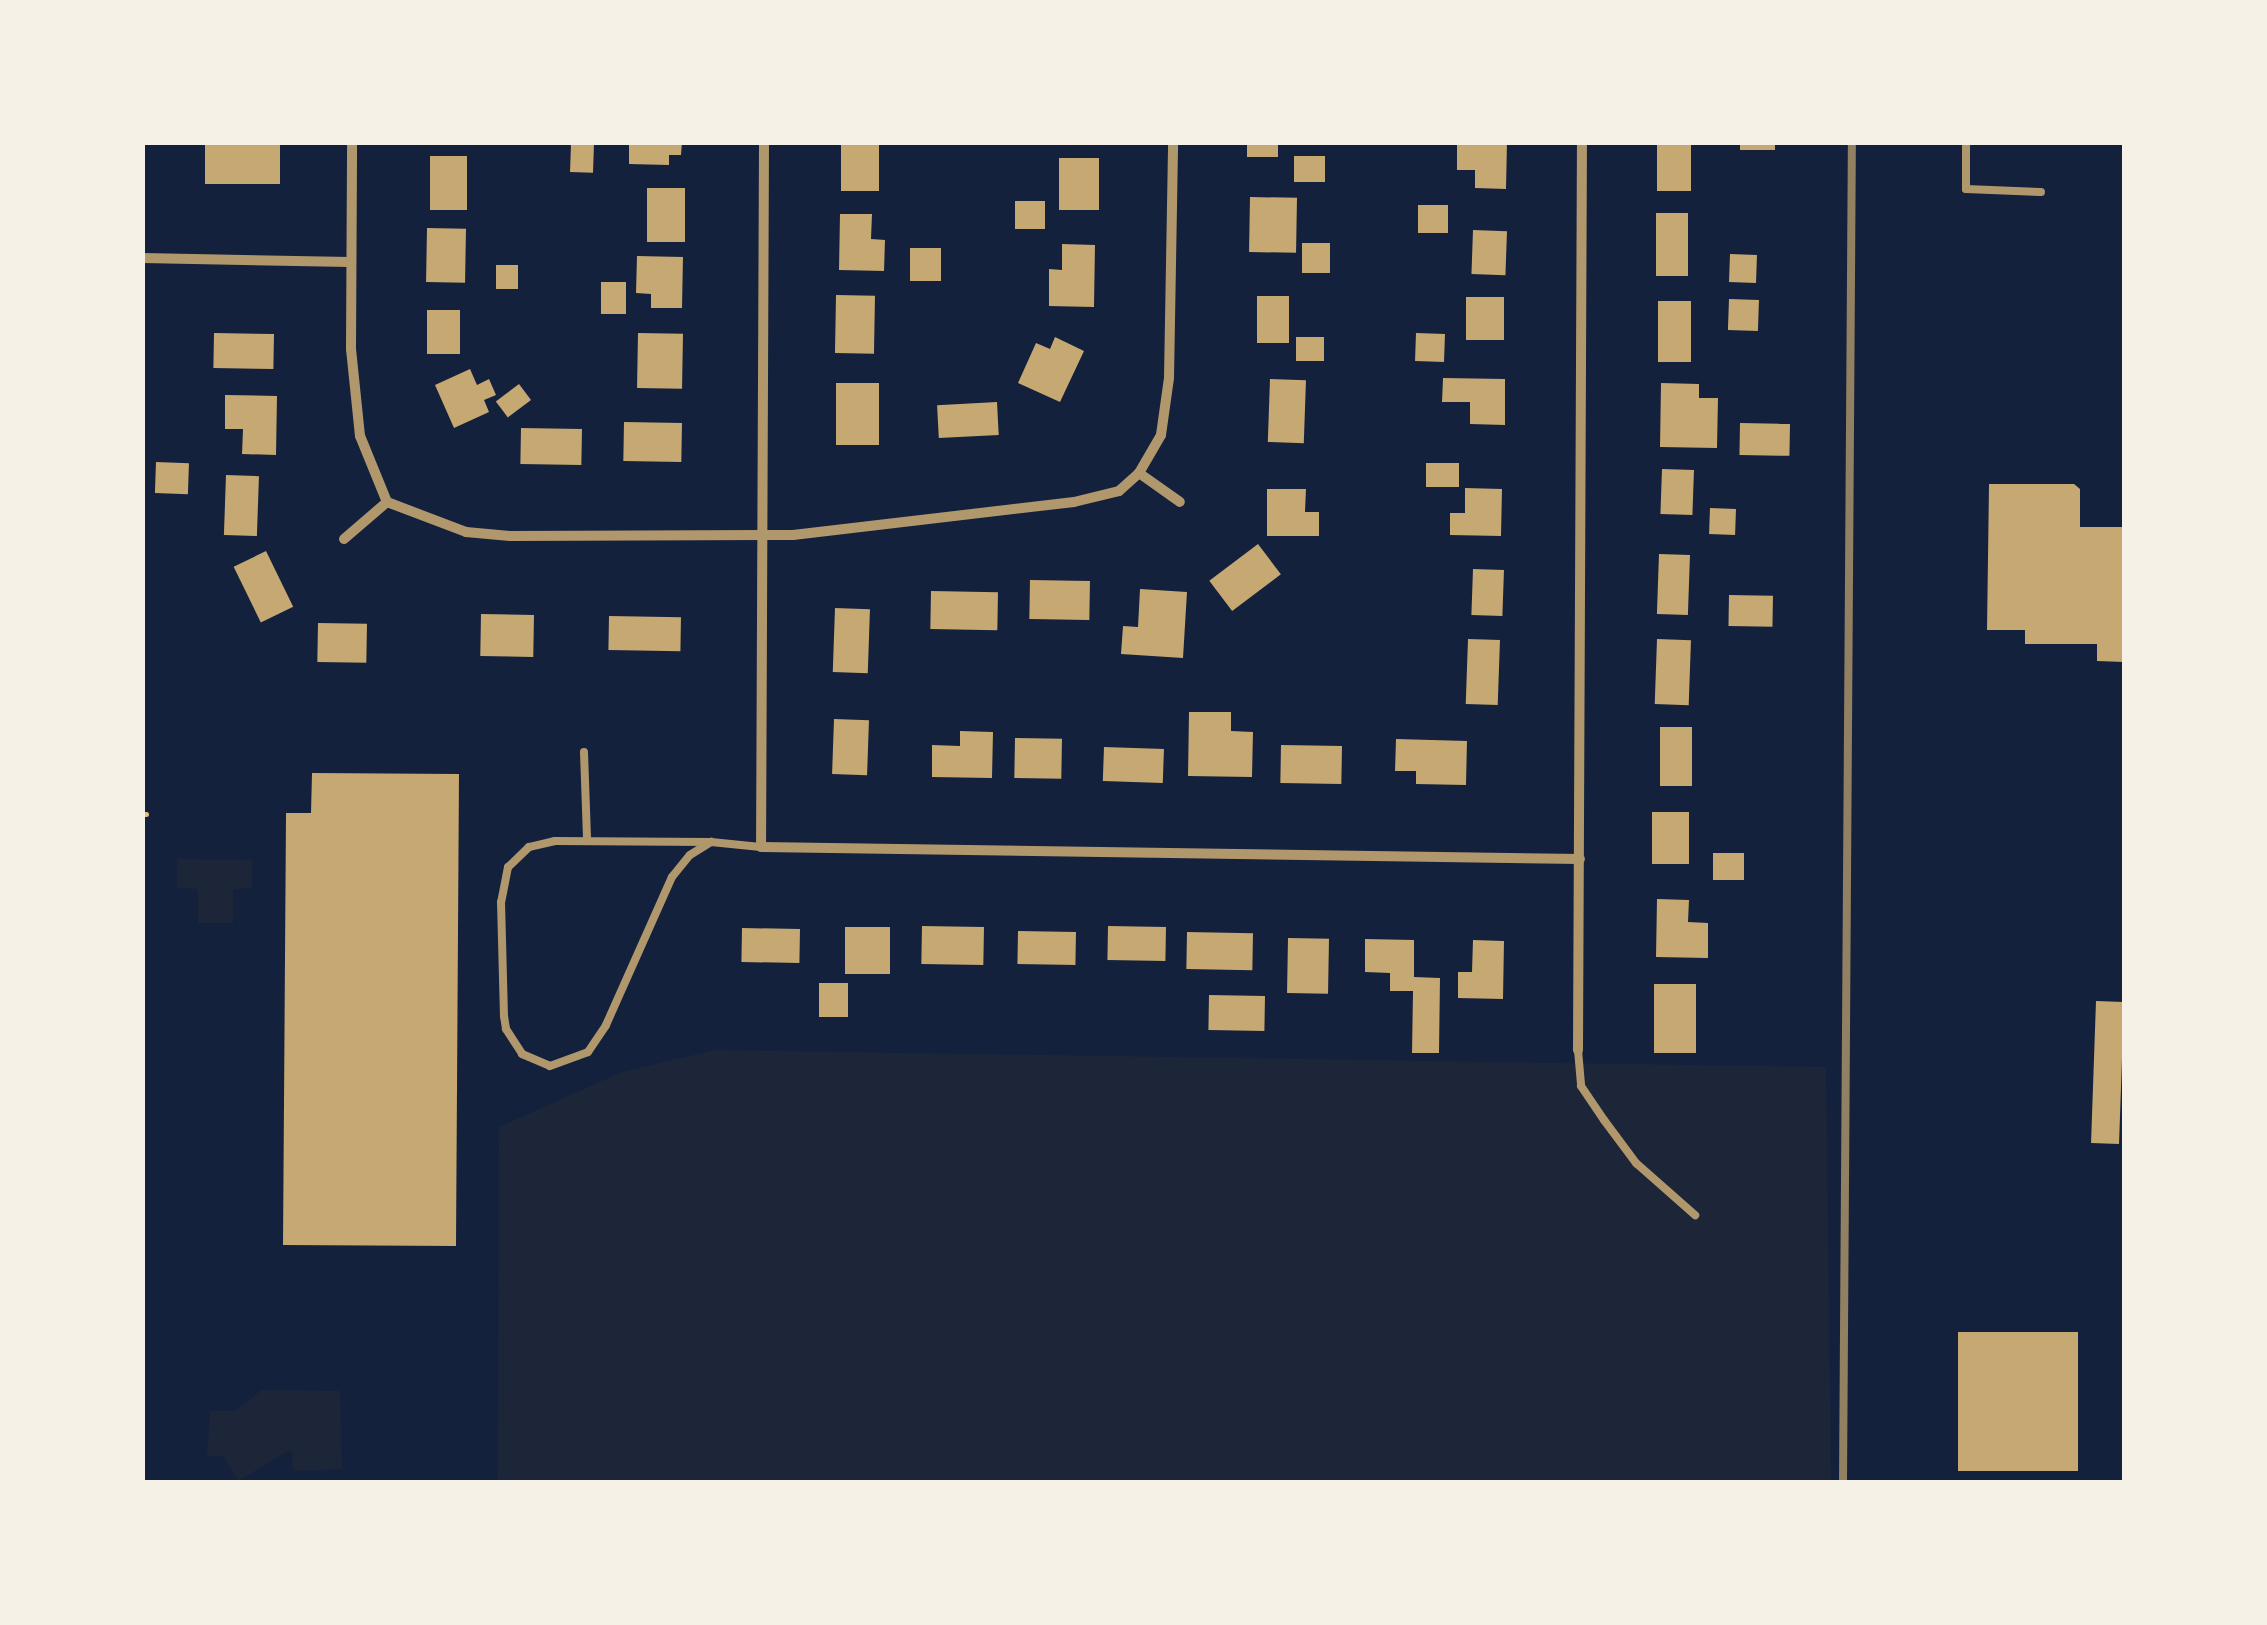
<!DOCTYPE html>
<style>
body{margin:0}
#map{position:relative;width:2267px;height:1625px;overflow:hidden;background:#14213d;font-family:Roboto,sans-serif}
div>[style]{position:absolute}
.green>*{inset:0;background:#1d2539}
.building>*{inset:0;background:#c6a872;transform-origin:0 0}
.path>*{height:5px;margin:-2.5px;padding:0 2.5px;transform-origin:2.5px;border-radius:2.5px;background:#e5c07b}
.service>*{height:8px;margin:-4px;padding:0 4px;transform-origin:4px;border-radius:4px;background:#b1986c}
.minor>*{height:10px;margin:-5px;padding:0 5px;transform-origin:5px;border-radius:5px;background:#b1986c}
.rail>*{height:8px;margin:-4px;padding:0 4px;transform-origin:4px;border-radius:4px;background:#918062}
span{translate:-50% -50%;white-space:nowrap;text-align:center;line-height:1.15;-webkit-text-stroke:9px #f6f1e7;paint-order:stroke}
.frame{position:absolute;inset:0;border:145px solid #f6f1e7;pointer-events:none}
</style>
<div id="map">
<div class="green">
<i style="clip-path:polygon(177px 859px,252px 860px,252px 888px,233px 889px,233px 923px,198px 923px,198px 889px,177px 888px)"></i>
<i style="clip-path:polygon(715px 1050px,1826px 1067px,1831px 1482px,498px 1482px,499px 1127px,622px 1072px)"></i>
<i style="clip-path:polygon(262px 1390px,340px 1391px,342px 1469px,293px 1471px,292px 1451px,288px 1451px,238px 1481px,224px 1456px,207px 1456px,210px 1411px,235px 1411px)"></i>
</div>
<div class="building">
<i style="left:205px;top:142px;width:75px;height:42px"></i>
<i style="clip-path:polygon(629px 142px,682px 142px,681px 155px,669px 155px,669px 165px,629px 164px)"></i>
<i style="left:841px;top:142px;width:38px;height:49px"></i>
<i style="left:1247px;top:142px;width:31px;height:15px"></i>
<i style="clip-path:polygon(1507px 142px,1506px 189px,1475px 188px,1475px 170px,1457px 170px,1457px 143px)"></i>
<i style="left:1657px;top:142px;width:34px;height:49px"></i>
<i style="left:1740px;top:142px;width:35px;height:8px"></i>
<i style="left:571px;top:144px;width:23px;height:28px;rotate:2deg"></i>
<i style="left:430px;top:156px;width:37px;height:54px"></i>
<i style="left:1294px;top:156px;width:31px;height:26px"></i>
<i style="left:1059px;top:158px;width:40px;height:52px"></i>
<i style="left:647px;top:188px;width:38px;height:54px"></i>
<i style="left:1250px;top:197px;width:47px;height:55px;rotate:1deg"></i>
<i style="left:1045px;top:201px;width:28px;height:30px;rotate:90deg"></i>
<i style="left:1418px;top:205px;width:30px;height:28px"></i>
<i style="left:1656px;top:213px;width:32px;height:63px"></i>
<i style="clip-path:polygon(840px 214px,872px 214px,871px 239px,885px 240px,884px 271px,839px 270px)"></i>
<i style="left:427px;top:228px;width:39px;height:54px;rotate:1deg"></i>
<i style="left:1473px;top:230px;width:34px;height:44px;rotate:2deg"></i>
<i style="left:1302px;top:243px;width:28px;height:30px"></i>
<i style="clip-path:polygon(1062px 244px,1095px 245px,1094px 307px,1049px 306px,1049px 269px,1062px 270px)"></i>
<i style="left:941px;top:248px;width:33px;height:31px;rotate:90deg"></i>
<i style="left:1730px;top:254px;width:27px;height:28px;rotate:2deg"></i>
<i style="clip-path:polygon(637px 256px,683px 257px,682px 308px,651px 308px,651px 294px,636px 293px)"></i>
<i style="left:496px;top:265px;width:22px;height:24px"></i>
<i style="left:601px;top:282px;width:25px;height:32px"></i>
<i style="left:836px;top:295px;width:39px;height:58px;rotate:1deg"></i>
<i style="left:1257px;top:296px;width:32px;height:47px"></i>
<i style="left:1466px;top:297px;width:38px;height:43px"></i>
<i style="left:1729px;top:299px;width:30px;height:31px;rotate:2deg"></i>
<i style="left:1658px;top:301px;width:33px;height:61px"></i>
<i style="left:427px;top:310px;width:33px;height:44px"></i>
<i style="left:214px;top:333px;width:60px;height:35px;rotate:1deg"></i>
<i style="left:638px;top:333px;width:45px;height:55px;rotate:1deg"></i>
<i style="left:1416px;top:333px;width:29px;height:28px;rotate:2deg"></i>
<i style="clip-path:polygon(1055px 337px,1084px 351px,1060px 402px,1018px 383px,1036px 343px,1050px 349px)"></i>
<i style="left:1296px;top:337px;width:28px;height:24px"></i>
<i style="clip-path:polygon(470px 369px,477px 385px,489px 379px,496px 395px,484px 400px,489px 412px,454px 428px,435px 385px)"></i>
<i style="clip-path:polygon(1443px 378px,1505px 379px,1505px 425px,1470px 424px,1470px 402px,1442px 402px)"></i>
<i style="left:1270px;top:379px;width:36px;height:63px;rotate:2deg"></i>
<i style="left:836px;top:383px;width:43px;height:62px"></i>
<i style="clip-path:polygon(1661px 383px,1699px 384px,1699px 398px,1718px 398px,1717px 448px,1660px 447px)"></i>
<i style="left:519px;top:384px;width:20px;height:29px;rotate:53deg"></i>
<i style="clip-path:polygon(225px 395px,277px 396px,276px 455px,242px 454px,243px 429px,225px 429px)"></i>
<i style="left:997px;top:402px;width:33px;height:60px;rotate:87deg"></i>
<i style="left:624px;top:422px;width:58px;height:39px;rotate:1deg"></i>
<i style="left:1740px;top:423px;width:50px;height:32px;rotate:1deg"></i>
<i style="left:521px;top:428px;width:61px;height:36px;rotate:1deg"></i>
<i style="left:156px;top:462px;width:33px;height:31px;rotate:2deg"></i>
<i style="left:1426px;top:463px;width:33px;height:24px"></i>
<i style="left:1662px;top:469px;width:32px;height:45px;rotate:2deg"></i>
<i style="left:226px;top:475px;width:33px;height:60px;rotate:2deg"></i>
<i style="clip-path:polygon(1989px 484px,2074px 484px,2080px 489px,2080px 527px,2124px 527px,2124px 662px,2097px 661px,2097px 644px,2025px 644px,2025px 630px,1987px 630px)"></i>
<i style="clip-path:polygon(1465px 488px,1502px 489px,1501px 536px,1450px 535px,1450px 513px,1465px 513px)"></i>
<i style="clip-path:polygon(1267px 489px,1306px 489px,1305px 512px,1319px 512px,1319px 536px,1267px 536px)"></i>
<i style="left:1710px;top:508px;width:26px;height:26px;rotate:2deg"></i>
<i style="left:1258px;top:544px;width:38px;height:61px;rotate:53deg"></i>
<i style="left:266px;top:551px;width:62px;height:36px;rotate:64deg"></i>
<i style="left:1659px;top:554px;width:31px;height:60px;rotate:2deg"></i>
<i style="left:1473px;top:569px;width:31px;height:46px;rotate:2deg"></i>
<i style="left:1030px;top:580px;width:60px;height:39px;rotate:1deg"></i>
<i style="clip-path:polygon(1140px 589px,1187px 592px,1183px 658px,1121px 654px,1123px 626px,1138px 627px)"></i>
<i style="left:931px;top:591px;width:67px;height:38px;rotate:1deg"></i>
<i style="left:1729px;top:595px;width:44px;height:31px;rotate:1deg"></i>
<i style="left:835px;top:608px;width:35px;height:64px;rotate:2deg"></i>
<i style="left:481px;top:614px;width:53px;height:42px;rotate:1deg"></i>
<i style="left:609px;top:616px;width:72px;height:34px;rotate:1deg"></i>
<i style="left:318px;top:623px;width:49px;height:39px;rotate:1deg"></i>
<i style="left:1468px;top:639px;width:32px;height:65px;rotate:2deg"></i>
<i style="left:1657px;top:639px;width:34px;height:65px;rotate:2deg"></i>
<i style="clip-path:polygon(1189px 712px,1231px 712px,1231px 731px,1253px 732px,1252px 777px,1188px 776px)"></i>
<i style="left:834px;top:719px;width:35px;height:55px;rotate:2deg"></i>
<i style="left:1660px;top:727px;width:32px;height:59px"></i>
<i style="clip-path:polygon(960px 731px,993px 732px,992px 778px,932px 777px,932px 745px,960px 746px)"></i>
<i style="left:1015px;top:738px;width:47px;height:40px;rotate:1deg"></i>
<i style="clip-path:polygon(1396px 739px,1467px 741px,1466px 785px,1416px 784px,1416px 771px,1395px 771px)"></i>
<i style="left:1281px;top:745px;width:61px;height:38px;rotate:1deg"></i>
<i style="left:1104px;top:747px;width:60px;height:34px;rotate:2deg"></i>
<i style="clip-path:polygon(312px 773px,459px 774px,456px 1246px,283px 1245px,286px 813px,311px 813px)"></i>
<i style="left:1652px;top:812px;width:37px;height:52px"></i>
<i style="left:1713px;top:853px;width:31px;height:27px"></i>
<i style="clip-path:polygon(1657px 899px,1689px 900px,1688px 922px,1708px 923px,1708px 958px,1656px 957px)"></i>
<i style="left:922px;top:926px;width:62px;height:38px;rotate:1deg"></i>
<i style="left:1108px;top:926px;width:58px;height:34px;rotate:1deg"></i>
<i style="left:845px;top:927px;width:45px;height:47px"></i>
<i style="left:742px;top:928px;width:58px;height:34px;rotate:1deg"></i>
<i style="left:1018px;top:931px;width:58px;height:33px;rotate:1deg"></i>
<i style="left:1187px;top:932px;width:66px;height:37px;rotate:1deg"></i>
<i style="left:1288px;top:938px;width:41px;height:55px;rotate:1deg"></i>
<i style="clip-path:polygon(1365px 939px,1414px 940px,1414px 977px,1440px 978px,1439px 1053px,1412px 1053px,1413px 991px,1390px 991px,1390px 973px,1365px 972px)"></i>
<i style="clip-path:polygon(1473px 940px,1504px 941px,1503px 999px,1458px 998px,1458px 972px,1472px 972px)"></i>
<i style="left:819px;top:983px;width:29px;height:34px"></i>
<i style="left:1654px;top:984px;width:42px;height:69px"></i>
<i style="left:1209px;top:995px;width:56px;height:35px;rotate:1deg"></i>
<i style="left:2096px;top:1001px;width:28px;height:142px;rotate:2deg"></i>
<i style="left:2078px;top:1332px;width:139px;height:120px;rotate:90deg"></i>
</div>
<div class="path">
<i style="left:142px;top:814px;width:4px"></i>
</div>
<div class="service">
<i style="left:1966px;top:142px;width:47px;rotate:90deg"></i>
<i style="left:1966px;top:189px;width:75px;rotate:2.3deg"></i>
<i style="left:584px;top:752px;width:87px;rotate:88deg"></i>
<i style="left:711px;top:842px;width:156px;rotate:-179.6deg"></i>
<i style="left:555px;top:841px;width:27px;rotate:167deg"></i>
<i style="left:529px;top:847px;width:29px;rotate:136deg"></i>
<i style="left:508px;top:867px;width:36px;rotate:101deg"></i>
<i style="left:501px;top:902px;width:114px;rotate:88.5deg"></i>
<i style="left:504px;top:1016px;width:13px;rotate:81deg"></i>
<i style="left:506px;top:1029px;width:30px;rotate:57deg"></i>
<i style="left:522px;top:1054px;width:30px;rotate:23deg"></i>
<i style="left:550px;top:1066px;width:40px;rotate:-20.2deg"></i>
<i style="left:588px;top:1052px;width:32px;rotate:-56deg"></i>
<i style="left:606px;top:1025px;width:162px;rotate:-66deg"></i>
<i style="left:672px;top:877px;width:28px;rotate:-51deg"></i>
<i style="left:690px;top:855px;width:25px;rotate:-32deg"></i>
<i style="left:711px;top:842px;width:50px;rotate:5.7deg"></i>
<i style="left:1578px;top:1050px;width:36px;rotate:85deg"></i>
<i style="left:1581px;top:1086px;width:41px;rotate:55.9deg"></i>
<i style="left:1604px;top:1120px;width:54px;rotate:53.3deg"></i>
<i style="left:1636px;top:1163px;width:79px;rotate:41.4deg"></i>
</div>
<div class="minor">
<i style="left:764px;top:142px;width:705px;rotate:90.24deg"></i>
<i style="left:761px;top:847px;width:819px;rotate:0.84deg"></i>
<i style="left:142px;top:258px;width:208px;rotate:1.1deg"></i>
<i style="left:1139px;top:473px;width:44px;rotate:-59.9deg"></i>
<i style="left:1161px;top:435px;width:58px;rotate:-82deg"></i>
<i style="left:1169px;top:378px;width:236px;rotate:-89deg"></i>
<i style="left:387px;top:502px;width:85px;rotate:20.8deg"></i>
<i style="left:466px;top:532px;width:44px;rotate:5.2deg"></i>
<i style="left:510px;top:536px;width:283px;rotate:-0.2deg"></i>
<i style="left:793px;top:535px;width:283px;rotate:-6.7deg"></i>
<i style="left:1074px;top:502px;width:46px;rotate:-13.7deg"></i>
<i style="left:1119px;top:491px;width:27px;rotate:-42deg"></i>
<i style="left:1139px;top:473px;width:50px;rotate:35.3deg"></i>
<i style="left:344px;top:539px;width:57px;rotate:-40.7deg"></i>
<i style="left:387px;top:502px;width:71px;rotate:-112.2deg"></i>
<i style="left:360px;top:436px;width:87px;rotate:-95.9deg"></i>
<i style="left:351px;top:349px;width:207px;rotate:-89.7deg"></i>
<i style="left:1578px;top:1050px;width:908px;rotate:-89.75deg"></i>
</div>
<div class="rail">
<i style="left:1843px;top:1482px;width:1340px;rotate:-89.62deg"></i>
</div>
<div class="frame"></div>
</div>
